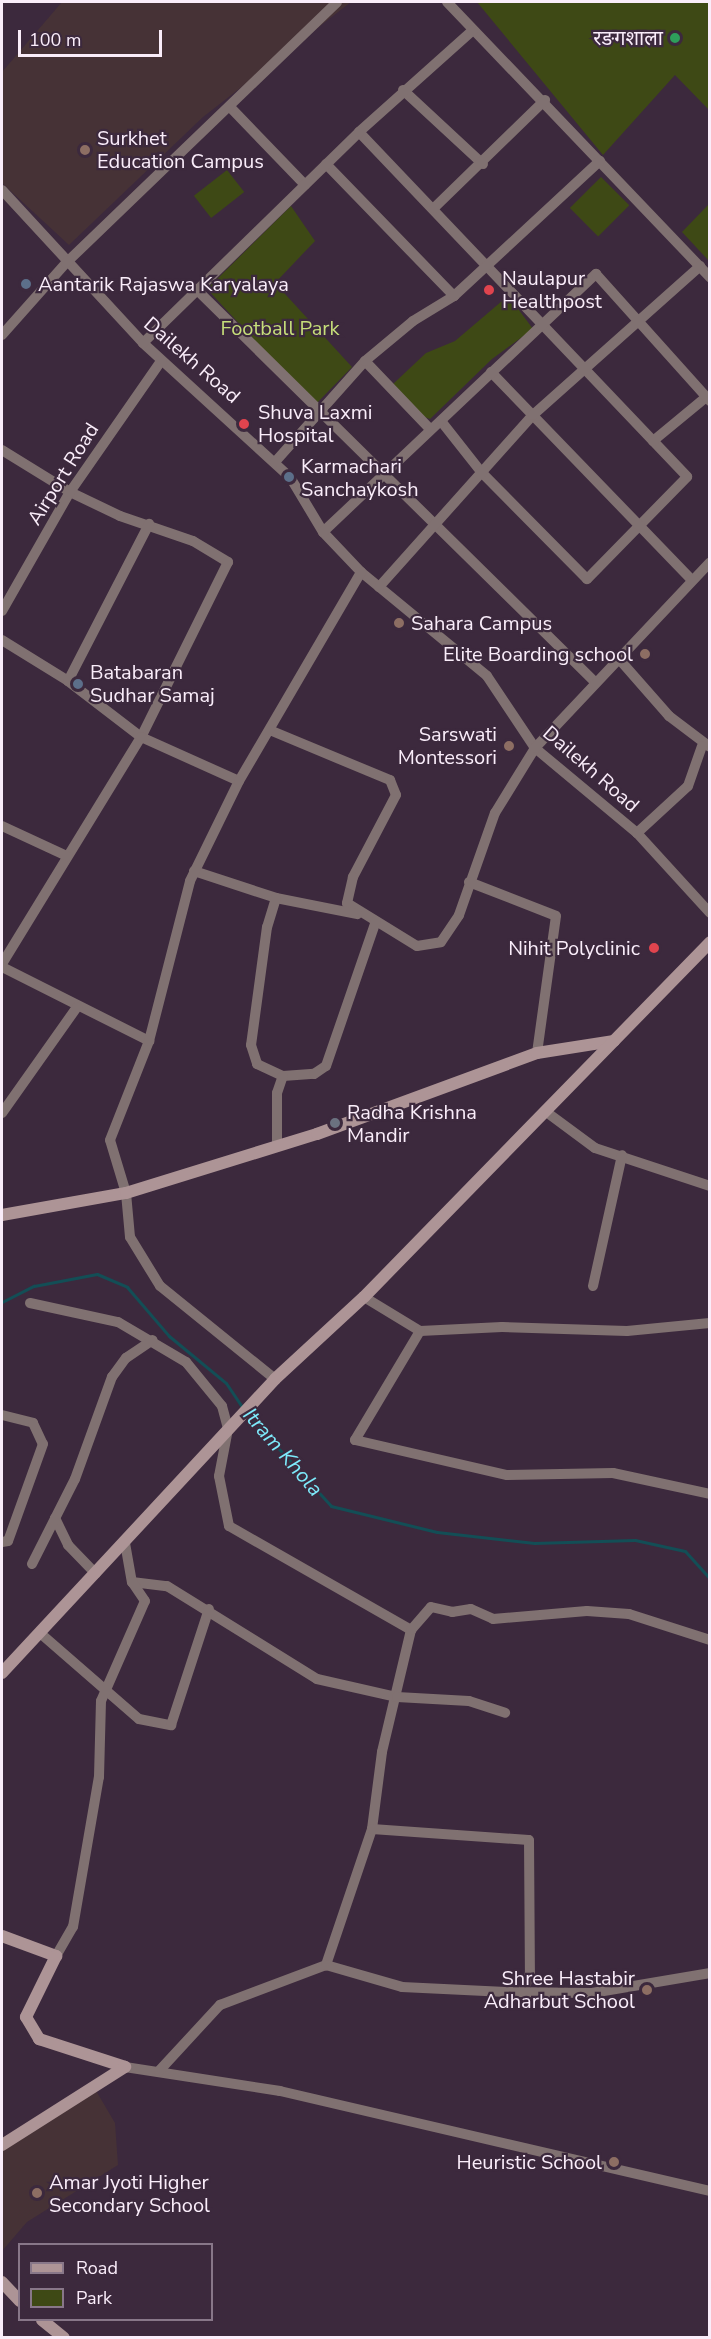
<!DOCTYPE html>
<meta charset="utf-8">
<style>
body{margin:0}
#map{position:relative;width:711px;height:2339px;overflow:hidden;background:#3c293d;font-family:"Nunito Sans","Noto Sans Devanagari",sans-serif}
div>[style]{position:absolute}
.education>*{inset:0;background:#463236}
.green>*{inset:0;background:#3e4915;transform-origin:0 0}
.stream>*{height:3px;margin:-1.5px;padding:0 1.5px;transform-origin:1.5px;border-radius:1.5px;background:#134e56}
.street>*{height:10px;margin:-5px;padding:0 5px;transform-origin:5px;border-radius:5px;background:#807171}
.secondary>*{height:12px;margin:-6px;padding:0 6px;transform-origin:6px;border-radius:6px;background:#ad9496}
.dots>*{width:16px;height:16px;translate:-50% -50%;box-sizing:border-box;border:3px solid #3c293d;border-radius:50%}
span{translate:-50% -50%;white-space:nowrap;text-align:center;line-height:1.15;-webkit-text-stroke:4.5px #3c293d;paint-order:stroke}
.poi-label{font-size:20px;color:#faedfa}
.right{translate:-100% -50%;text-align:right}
.left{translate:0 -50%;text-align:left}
.park-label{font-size:20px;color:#c6de7a}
.street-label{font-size:20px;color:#faedfa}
.water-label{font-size:21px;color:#7deafb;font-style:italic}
.frame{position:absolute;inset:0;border:3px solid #faedfa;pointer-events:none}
.legend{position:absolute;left:18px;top:2243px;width:195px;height:78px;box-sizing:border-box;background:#3c293d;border:2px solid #887789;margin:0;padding:8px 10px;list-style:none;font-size:18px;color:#faedfa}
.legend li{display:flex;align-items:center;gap:12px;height:30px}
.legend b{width:30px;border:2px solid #887789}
.scale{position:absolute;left:18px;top:30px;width:144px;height:27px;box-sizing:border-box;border:3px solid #faedfa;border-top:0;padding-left:8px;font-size:18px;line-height:21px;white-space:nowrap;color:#faedfa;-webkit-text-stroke:4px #3c293d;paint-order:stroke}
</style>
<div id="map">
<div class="education">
<i style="clip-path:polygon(62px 2px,351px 2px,203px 117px,69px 245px,2px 183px,2px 72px)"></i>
<i style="clip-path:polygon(95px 2089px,115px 2123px,118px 2165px,27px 2222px,2px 2251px,2px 2147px)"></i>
</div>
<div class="green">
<i style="clip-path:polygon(477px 2px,709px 2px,709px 110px,675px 75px,603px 155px)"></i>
<i style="left:227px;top:170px;width:28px;height:42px;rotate:52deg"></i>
<i style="left:601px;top:177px;width:40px;height:44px;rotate:45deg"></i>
<i style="clip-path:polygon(709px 204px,709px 261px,682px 232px)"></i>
<i style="clip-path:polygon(291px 206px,315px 241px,275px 283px,352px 367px,315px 405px,207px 289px)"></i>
<i style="clip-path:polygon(502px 301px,513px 302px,533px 329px,492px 359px,430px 419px,422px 416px,393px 384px,426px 353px,455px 341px)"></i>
</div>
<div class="stream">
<i style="left:2px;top:1302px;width:36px;rotate:-27deg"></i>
<i style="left:34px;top:1286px;width:64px;rotate:-10.8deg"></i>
<i style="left:97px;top:1274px;width:33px;rotate:23deg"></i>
<i style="left:127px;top:1287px;width:65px;rotate:49.4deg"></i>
<i style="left:169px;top:1336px;width:74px;rotate:39.5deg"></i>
<i style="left:226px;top:1383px;width:29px;rotate:56deg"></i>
<i style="left:248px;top:1415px;width:123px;rotate:47.6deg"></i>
<i style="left:331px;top:1506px;width:109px;rotate:13.8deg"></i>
<i style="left:437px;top:1532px;width:98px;rotate:6.5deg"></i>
<i style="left:534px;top:1543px;width:101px;rotate:-1.7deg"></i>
<i style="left:635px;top:1540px;width:51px;rotate:12.4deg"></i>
<i style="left:685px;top:1551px;width:38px;rotate:48deg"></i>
</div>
<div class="street">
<i style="left:447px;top:2px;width:381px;rotate:46.3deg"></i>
<i style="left:403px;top:90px;width:109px;rotate:42.8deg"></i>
<i style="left:230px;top:107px;width:108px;rotate:46.1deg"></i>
<i style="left:359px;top:132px;width:476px;rotate:46.4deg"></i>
<i style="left:687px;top:477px;width:143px;rotate:134.4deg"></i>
<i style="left:587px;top:579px;width:149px;rotate:-134.7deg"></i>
<i style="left:482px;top:473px;width:66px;rotate:-128.3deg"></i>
<i style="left:326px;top:164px;width:184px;rotate:45.9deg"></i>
<i style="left:2px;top:190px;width:208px;rotate:47.3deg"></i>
<i style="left:143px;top:343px;width:199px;rotate:42.4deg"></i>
<i style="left:290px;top:477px;width:64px;rotate:59deg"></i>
<i style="left:323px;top:532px;width:55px;rotate:46.5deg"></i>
<i style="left:361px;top:572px;width:163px;rotate:39.5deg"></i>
<i style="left:487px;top:676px;width:87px;rotate:56.3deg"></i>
<i style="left:535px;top:748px;width:133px;rotate:39.8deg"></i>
<i style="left:637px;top:833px;width:108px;rotate:47.6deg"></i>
<i style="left:434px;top:208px;width:155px;rotate:-44.2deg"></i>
<i style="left:196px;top:289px;width:560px;rotate:44.57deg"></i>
<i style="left:2px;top:335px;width:96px;rotate:-48.4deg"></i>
<i style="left:66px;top:263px;width:376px;rotate:-43.9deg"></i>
<i style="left:143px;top:343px;width:302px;rotate:-44.3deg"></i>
<i style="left:359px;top:132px;width:153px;rotate:-41.8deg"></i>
<i style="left:365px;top:361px;width:93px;rotate:46.3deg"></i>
<i style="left:491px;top:372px;width:288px;rotate:46deg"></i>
<i style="left:653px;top:441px;width:67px;rotate:-39.6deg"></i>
<i style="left:2px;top:450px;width:80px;rotate:31.7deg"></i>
<i style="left:70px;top:492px;width:55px;rotate:25.6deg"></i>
<i style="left:120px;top:516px;width:77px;rotate:18.9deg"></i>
<i style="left:193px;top:541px;width:41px;rotate:31deg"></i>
<i style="left:228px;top:562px;width:195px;rotate:116.4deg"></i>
<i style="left:141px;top:737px;width:266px;rotate:121.5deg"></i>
<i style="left:275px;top:462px;width:135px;rotate:-48.3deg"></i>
<i style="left:365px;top:361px;width:62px;rotate:-39.8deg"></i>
<i style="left:413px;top:321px;width:48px;rotate:-31.4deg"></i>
<i style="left:454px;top:296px;width:199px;rotate:-42.8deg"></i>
<i style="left:323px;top:532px;width:376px;rotate:-43.4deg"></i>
<i style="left:596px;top:274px;width:171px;rotate:48.1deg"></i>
<i style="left:379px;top:587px;width:231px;rotate:-48.2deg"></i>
<i style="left:533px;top:415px;width:224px;rotate:-41.7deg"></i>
<i style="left:2px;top:611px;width:137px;rotate:-60.3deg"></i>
<i style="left:70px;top:492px;width:160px;rotate:-55.2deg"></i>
<i style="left:2px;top:640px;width:78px;rotate:31.8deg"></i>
<i style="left:68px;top:681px;width:92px;rotate:37.5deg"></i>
<i style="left:141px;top:737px;width:107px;rotate:24.2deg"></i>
<i style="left:619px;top:659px;width:76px;rotate:48.7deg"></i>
<i style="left:669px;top:716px;width:51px;rotate:37.1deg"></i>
<i style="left:68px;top:681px;width:177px;rotate:-62.7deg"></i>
<i style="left:272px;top:731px;width:128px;rotate:22.6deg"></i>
<i style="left:390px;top:780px;width:16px;rotate:68deg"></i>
<i style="left:396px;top:795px;width:93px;rotate:117.7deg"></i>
<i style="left:353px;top:877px;width:27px;rotate:103deg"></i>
<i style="left:347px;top:903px;width:82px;rotate:31.6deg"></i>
<i style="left:417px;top:946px;width:24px;rotate:-9deg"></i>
<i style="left:441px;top:942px;width:32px;rotate:-56deg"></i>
<i style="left:459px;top:915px;width:108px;rotate:-70.6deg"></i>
<i style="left:495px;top:813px;width:76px;rotate:-58.4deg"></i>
<i style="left:535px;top:748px;width:255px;rotate:-46.7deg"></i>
<i style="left:2px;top:826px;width:72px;rotate:24.8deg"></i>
<i style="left:637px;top:833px;width:69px;rotate:-42.7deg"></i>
<i style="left:688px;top:786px;width:42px;rotate:-70.7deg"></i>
<i style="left:194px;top:871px;width:86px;rotate:18.2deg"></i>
<i style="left:276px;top:898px;width:83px;rotate:11.2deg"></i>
<i style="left:469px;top:882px;width:93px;rotate:21.3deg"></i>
<i style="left:556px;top:916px;width:138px;rotate:97.9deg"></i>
<i style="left:276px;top:898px;width:30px;rotate:107deg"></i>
<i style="left:267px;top:927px;width:119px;rotate:97.7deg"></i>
<i style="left:251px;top:1045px;width:20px;rotate:72deg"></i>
<i style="left:257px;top:1064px;width:29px;rotate:25deg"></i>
<i style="left:283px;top:1076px;width:31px;rotate:-4deg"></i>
<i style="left:314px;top:1074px;width:14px;rotate:-34deg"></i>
<i style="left:326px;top:1066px;width:153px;rotate:-71deg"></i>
<i style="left:2px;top:967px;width:165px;rotate:26.7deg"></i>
<i style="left:545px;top:1111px;width:62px;rotate:36.5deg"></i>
<i style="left:595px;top:1148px;width:121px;rotate:18.3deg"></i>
<i style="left:2px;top:1113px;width:130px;rotate:-54.7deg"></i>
<i style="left:277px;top:1145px;width:52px;rotate:-90deg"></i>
<i style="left:277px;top:1093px;width:18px;rotate:-71deg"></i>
<i style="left:593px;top:1286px;width:134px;rotate:-77.5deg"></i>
<i style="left:364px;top:1297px;width:66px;rotate:31.3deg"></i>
<i style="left:420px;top:1331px;width:82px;rotate:-2.8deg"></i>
<i style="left:502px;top:1327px;width:125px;rotate:1.8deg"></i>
<i style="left:627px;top:1331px;width:83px;rotate:-5.5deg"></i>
<i style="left:30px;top:1303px;width:90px;rotate:12.2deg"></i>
<i style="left:118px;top:1322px;width:79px;rotate:30.5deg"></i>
<i style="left:186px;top:1362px;width:57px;rotate:50.7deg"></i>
<i style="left:222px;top:1406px;width:24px;rotate:75deg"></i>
<i style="left:228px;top:1429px;width:48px;rotate:100.8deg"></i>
<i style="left:219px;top:1476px;width:51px;rotate:78.7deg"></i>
<i style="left:229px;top:1526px;width:210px;rotate:29.7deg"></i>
<i style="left:411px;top:1630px;width:125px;rotate:103.4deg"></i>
<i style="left:382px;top:1752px;width:78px;rotate:97.4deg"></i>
<i style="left:372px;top:1829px;width:144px;rotate:108.7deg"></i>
<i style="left:420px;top:1331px;width:127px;rotate:120.8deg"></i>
<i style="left:355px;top:1440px;width:156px;rotate:13deg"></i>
<i style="left:507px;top:1475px;width:106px;rotate:-1.1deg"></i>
<i style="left:613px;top:1473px;width:99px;rotate:12.2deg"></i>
<i style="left:275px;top:1379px;width:148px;rotate:-141deg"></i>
<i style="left:160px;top:1286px;width:57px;rotate:-121.5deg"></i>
<i style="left:130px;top:1237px;width:44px;rotate:-95.2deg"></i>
<i style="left:126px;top:1193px;width:55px;rotate:-106.8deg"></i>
<i style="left:110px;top:1140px;width:106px;rotate:-68.5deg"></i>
<i style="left:149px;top:1041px;width:165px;rotate:-75.6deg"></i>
<i style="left:190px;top:881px;width:111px;rotate:-63.9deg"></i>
<i style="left:239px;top:781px;width:242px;rotate:-59.7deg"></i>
<i style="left:2px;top:1415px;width:32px;rotate:14deg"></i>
<i style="left:33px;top:1423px;width:23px;rotate:65deg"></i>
<i style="left:43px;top:1444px;width:103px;rotate:109.8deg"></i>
<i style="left:8px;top:1541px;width:6px;rotate:171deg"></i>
<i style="left:55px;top:1518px;width:30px;rotate:64deg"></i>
<i style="left:68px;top:1545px;width:40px;rotate:46deg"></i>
<i style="left:125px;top:1543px;width:40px;rotate:80deg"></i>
<i style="left:132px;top:1582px;width:35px;rotate:7deg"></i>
<i style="left:167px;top:1586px;width:176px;rotate:31.8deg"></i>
<i style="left:317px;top:1679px;width:82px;rotate:12.7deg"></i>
<i style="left:397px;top:1697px;width:72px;rotate:3.2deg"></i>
<i style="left:469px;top:1701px;width:38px;rotate:18deg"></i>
<i style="left:32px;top:1564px;width:95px;rotate:-63.2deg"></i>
<i style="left:75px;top:1479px;width:109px;rotate:-70.1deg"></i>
<i style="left:112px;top:1377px;width:24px;rotate:-54deg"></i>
<i style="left:126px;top:1358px;width:32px;rotate:-34deg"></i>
<i style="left:411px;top:1630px;width:30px;rotate:-49deg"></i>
<i style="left:431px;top:1607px;width:22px;rotate:13deg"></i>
<i style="left:452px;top:1612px;width:19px;rotate:-9deg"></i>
<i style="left:471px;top:1609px;width:24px;rotate:24deg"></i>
<i style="left:493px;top:1619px;width:94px;rotate:-4.9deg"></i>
<i style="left:587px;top:1611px;width:42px;rotate:4.1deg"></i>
<i style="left:629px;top:1614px;width:85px;rotate:17.8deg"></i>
<i style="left:40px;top:1633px;width:131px;rotate:41deg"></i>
<i style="left:139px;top:1719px;width:33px;rotate:11deg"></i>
<i style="left:171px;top:1725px;width:122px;rotate:-71.9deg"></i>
<i style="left:372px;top:1829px;width:157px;rotate:4deg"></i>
<i style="left:529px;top:1840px;width:133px;rotate:89.6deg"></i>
<i style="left:530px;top:1973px;width:20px;rotate:110deg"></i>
<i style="left:56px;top:1956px;width:34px;rotate:-60deg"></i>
<i style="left:73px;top:1927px;width:152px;rotate:-80.2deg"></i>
<i style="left:99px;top:1777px;width:76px;rotate:-88.5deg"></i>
<i style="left:101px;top:1701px;width:109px;rotate:-66.3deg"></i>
<i style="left:145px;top:1601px;width:23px;rotate:-124deg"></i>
<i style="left:125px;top:2067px;width:157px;rotate:8.8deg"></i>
<i style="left:280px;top:2091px;width:441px;rotate:13.1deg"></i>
<i style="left:159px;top:2071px;width:90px;rotate:-47.3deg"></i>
<i style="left:220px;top:2005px;width:113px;rotate:-20.7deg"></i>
<i style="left:326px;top:1965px;width:79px;rotate:16.1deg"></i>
<i style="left:402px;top:1987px;width:104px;rotate:2.8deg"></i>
<i style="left:506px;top:1992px;width:86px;rotate:0.7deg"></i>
<i style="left:592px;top:1993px;width:120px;rotate:-9.6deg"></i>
</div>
<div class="secondary">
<i style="left:2px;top:1215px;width:126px;rotate:-10.1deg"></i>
<i style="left:126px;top:1193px;width:200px;rotate:-17.2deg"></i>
<i style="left:317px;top:1134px;width:234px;rotate:-20.2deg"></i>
<i style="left:537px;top:1053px;width:78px;rotate:-8.9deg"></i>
<i style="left:2px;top:1673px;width:401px;rotate:-47.1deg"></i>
<i style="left:275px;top:1379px;width:121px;rotate:-42.7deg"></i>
<i style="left:364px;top:1297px;width:496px;rotate:-45.7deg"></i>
<i style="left:2px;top:1936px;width:58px;rotate:20.3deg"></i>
<i style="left:56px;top:1956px;width:68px;rotate:116.2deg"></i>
<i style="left:26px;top:2017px;width:26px;rotate:59deg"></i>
<i style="left:39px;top:2039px;width:90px;rotate:18deg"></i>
<i style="left:2px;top:2145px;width:146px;rotate:-32.4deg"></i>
<i style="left:2px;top:2282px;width:26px;rotate:47deg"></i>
<i style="left:42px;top:2320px;width:28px;rotate:39deg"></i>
</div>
<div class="dots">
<i style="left:675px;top:38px;background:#2e9e5b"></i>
<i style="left:85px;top:150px;background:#8d6e63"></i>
<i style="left:26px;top:284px;background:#5c6f8a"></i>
<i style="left:489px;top:290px;background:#e0444e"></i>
<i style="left:244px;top:424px;background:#e0444e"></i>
<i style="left:289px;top:477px;background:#5c6f8a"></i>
<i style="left:399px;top:623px;background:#8d6e63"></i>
<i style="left:645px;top:654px;background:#8d6e63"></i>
<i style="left:78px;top:684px;background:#5c6f8a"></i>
<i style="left:509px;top:746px;background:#8d6e63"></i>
<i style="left:654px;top:948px;background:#e0444e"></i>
<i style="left:335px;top:1123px;background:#6b7280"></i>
<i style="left:647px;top:1990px;background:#8d6e63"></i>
<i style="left:614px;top:2162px;background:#8d6e63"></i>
<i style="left:37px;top:2193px;background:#8d6e63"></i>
</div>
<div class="poi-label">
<span class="right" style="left:663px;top:38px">रङगशाला</span>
<span class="left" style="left:97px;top:150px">Surkhet<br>Education Campus</span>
<span class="left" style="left:502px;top:290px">Naulapur<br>Healthpost</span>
<span class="left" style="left:38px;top:284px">Aantarik Rajaswa Karyalaya</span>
<span class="left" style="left:258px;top:424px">Shuva Laxmi<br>Hospital</span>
<span class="left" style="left:301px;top:478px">Karmachari<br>Sanchaykosh</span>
<span class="left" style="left:411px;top:623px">Sahara Campus</span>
<span class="right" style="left:633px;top:654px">Elite Boarding school</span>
<span class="left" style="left:90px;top:684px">Batabaran<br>Sudhar Samaj</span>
<span class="right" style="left:497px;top:746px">Sarswati<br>Montessori</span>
<span class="right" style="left:640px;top:948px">Nihit Polyclinic</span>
<span class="left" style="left:347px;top:1124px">Radha Krishna<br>Mandir</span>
<span class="right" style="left:635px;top:1990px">Shree Hastabir<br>Adharbut School</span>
<span class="right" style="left:602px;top:2162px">Heuristic School</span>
<span class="left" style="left:49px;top:2194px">Amar Jyoti Higher<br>Secondary School</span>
</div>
<div class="park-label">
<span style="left:280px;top:328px">Football Park</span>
</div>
<div class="street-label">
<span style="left:192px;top:360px;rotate:41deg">Dailekh Road</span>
<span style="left:63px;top:474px;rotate:-58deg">Airport Road</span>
<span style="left:591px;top:769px;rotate:41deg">Dailekh Road</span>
</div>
<div class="water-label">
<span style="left:283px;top:1452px;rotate:49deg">Itram Khola</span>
</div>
<div class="frame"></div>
<ul class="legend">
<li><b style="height:8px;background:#ad9496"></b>Road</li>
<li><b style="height:16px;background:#3e4915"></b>Park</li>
</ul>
<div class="scale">100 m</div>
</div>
